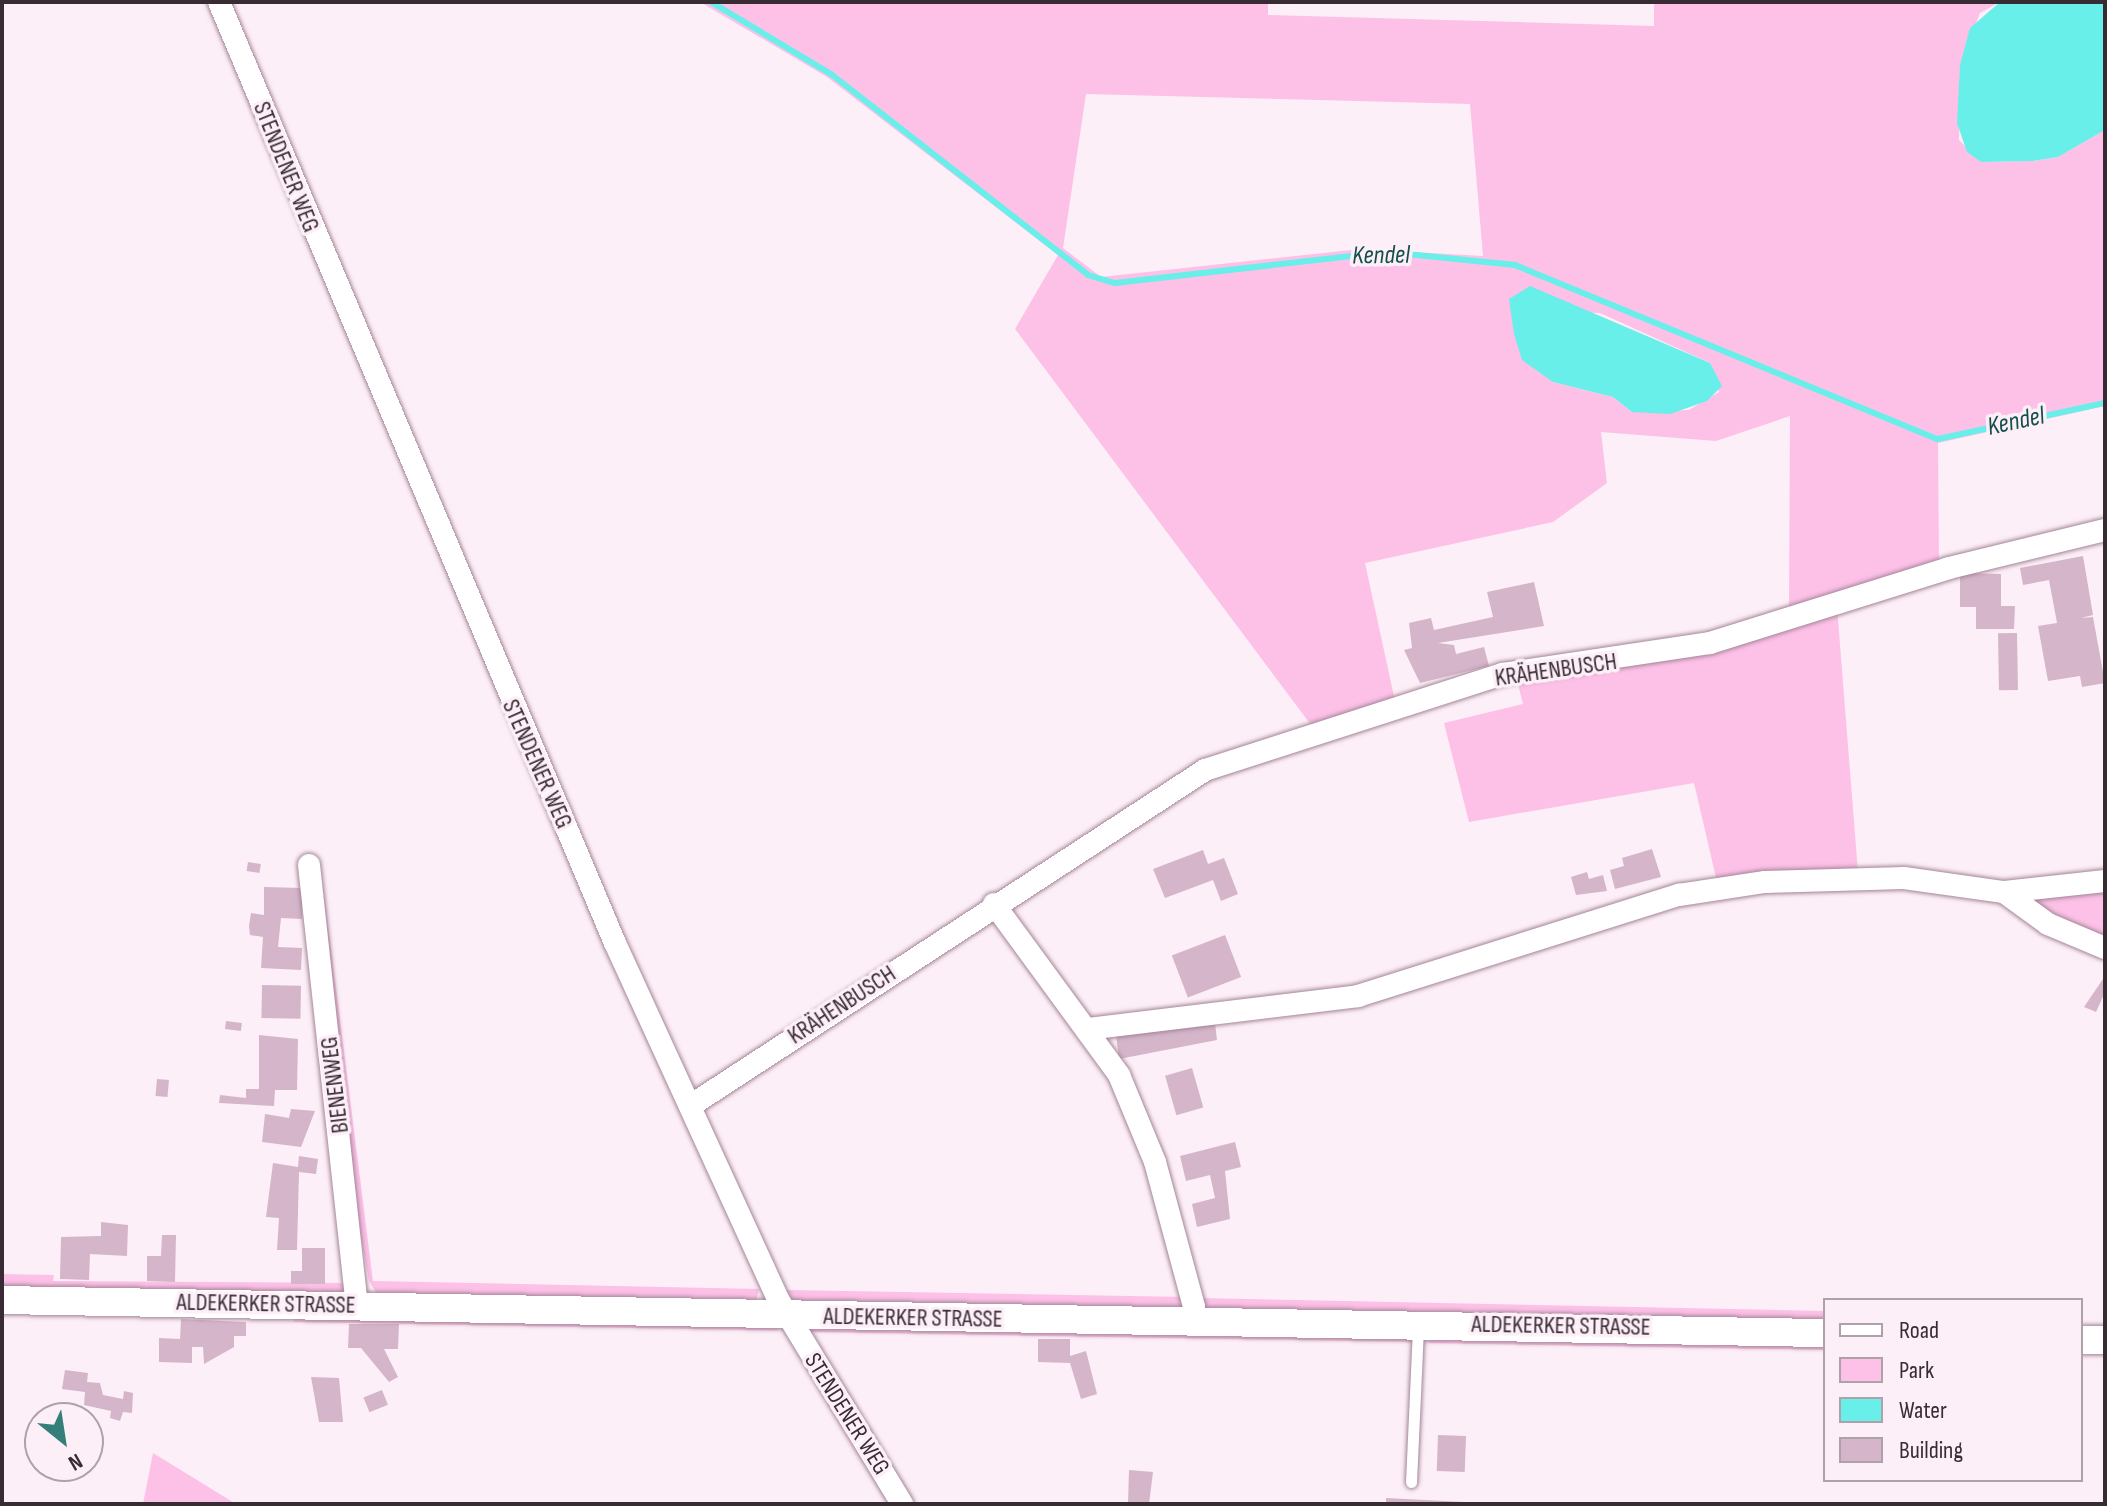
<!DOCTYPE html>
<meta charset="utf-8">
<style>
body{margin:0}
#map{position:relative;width:2107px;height:1506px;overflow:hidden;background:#fdeff7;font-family:"Sofia Sans Condensed",sans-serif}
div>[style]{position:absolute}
.green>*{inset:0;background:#fdc0e7;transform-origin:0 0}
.water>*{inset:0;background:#68efe9}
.stream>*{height:6px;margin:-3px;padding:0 3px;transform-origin:3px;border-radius:3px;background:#68efe9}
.building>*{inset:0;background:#d5b5c9;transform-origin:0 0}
.roads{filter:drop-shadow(0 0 2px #a48598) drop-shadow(0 0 2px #a48598)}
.service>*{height:11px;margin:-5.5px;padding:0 5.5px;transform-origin:5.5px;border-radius:5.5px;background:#fff}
.minor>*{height:22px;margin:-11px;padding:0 11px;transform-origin:11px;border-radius:11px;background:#fff}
.tertiary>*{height:28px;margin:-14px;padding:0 14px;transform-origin:14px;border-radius:14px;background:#fff}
span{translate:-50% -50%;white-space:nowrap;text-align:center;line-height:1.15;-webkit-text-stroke:7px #fdeff7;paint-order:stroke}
.street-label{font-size:24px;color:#382b33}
.water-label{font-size:26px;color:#134f4c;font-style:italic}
.frame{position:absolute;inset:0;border:4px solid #382b33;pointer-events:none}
.legend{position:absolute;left:1823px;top:1298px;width:260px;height:184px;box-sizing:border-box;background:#fdeff7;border:2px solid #aea1a9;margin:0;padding:10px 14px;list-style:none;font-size:24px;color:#382b33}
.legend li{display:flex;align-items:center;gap:16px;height:40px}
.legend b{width:40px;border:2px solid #aea1a9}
.north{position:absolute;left:24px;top:1402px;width:80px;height:80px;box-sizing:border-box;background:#fdeff7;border:2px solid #aea1a9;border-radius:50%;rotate:150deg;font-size:22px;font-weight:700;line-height:32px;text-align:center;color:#382b33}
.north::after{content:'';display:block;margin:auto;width:28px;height:36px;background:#357e7a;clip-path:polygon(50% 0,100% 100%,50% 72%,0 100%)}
</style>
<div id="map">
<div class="green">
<i style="clip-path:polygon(evenodd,700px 2px,1268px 2px,1268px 15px,1654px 26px,1654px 2px,2000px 2px,1980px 13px,1960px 65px,1959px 140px,1981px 162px,2033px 161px,2058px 157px,2105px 130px,2105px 406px,1938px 443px,1939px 565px,1789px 609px,1790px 416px,1716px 441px,1601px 432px,1607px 483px,1553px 522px,1365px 563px,1395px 701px,1311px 725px,1015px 329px,1058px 255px,827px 77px,700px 2px,1086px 94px,1470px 104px,1483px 256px,1360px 249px,1101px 277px,1063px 248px,1086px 94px,700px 2px,1515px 311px,1600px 313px,1710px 363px,1719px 392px,1689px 410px,1632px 412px,1613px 397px,1553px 382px,1514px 334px,1515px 311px)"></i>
<i style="clip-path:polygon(1837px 607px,1858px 872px,1717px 882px,1694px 783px,1469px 822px,1444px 723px,1523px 704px,1516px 677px)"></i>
<i style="clip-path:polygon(322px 877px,373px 1281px,759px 1289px,755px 1306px,380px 1299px,369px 1281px,349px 1172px)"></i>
<i style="clip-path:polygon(2105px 888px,2105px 941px,2021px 899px)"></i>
<i style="clip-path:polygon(2px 1274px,54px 1275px,53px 1281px,352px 1283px,343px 1299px,2px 1294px)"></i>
<i style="left:786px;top:1290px;width:401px;height:14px;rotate:1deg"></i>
<i style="clip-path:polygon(1198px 1298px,1825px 1311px,1825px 1323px,1205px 1314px)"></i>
<i style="left:294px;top:1314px;width:484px;height:8px;rotate:1deg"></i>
<i style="clip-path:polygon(812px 1326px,1412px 1335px,1414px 1342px,811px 1332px)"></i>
<i style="left:1429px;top:1335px;width:396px;height:8px;rotate:1deg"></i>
<i style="clip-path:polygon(153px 1453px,236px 1504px,143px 1504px)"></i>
</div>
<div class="water">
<i style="clip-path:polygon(2000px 2px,2105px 2px,2105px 130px,2058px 157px,2033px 161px,1981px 162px,1967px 152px,1957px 123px,1960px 65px,1970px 28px)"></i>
<i style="clip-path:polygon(1530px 286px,1710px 363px,1722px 386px,1707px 401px,1670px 414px,1632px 412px,1613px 397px,1553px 382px,1522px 360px,1514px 334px,1509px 299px)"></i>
</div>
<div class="stream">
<i style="left:711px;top:2px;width:140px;rotate:31deg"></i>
<i style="left:831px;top:74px;width:326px;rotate:38deg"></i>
<i style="left:1088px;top:275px;width:28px;rotate:17deg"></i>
<i style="left:1115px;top:283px;width:274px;rotate:-6.5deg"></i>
<i style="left:1387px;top:252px;width:129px;rotate:5.8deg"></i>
<i style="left:1515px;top:265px;width:457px;rotate:22.4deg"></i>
<i style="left:1938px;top:439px;width:171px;rotate:-12.2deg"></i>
</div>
<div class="building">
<i style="clip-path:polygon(2083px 556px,2093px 615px,2081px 618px,2093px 617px,2105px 683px,2082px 687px,2080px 676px,2048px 681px,2038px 626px,2057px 623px,2049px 580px,2023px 585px,2020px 568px)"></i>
<i style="clip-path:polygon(1960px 573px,2001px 574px,2001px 606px,2015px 606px,2014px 629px,1976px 629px,1976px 607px,1960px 607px)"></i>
<i style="clip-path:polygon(1534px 582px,1544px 626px,1438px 643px,1454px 645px,1456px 654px,1484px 647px,1489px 666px,1420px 683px,1404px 650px,1412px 648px,1409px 623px,1431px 618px,1434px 630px,1493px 617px,1487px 592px)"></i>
<i style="left:2017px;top:633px;width:57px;height:19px;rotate:89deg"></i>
<i style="clip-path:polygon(1652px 849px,1661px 877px,1615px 889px,1610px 870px,1624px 866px,1622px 858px)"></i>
<i style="clip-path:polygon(1203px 850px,1208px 864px,1224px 858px,1238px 894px,1221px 901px,1213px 880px,1165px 898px,1153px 869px)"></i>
<i style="left:248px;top:862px;width:13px;height:9px;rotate:9deg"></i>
<i style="clip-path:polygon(1587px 872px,1589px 879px,1603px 875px,1607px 891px,1576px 895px,1571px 877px)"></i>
<i style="clip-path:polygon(264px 887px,302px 888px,302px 919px,281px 918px,278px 947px,302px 948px,301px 970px,261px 968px,263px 937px,250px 935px,249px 926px,251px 913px,264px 915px)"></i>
<i style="left:1225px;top:935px;width:45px;height:57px;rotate:69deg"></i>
<i style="clip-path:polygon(2105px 976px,2105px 992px,2096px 1012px,2084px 1007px)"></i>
<i style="left:262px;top:985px;width:39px;height:33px;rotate:1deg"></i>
<i style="left:226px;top:1021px;width:16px;height:8px;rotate:7deg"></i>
<i style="clip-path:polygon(1215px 1023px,1217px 1040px,1119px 1059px,1116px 1035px)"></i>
<i style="clip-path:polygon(259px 1035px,298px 1039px,297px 1090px,275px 1090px,274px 1106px,219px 1103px,220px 1095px,246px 1098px,246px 1089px,259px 1089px)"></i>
<i style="left:1192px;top:1068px;width:41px;height:28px;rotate:74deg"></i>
<i style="left:157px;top:1079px;width:12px;height:17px;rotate:5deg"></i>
<i style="clip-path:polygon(291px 1109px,315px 1111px,301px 1147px,262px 1142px,265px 1114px,289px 1118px)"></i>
<i style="clip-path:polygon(1235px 1142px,1241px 1167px,1225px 1171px,1230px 1219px,1197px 1227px,1192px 1204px,1215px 1198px,1210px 1175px,1186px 1181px,1180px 1156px)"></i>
<i style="clip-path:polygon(299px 1156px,318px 1159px,316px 1174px,299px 1172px,297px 1250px,277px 1250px,279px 1218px,266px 1217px,273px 1163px,298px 1167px)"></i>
<i style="clip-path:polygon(101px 1222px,128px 1225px,127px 1256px,90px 1254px,89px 1280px,60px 1279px,61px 1237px,101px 1236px)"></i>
<i style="clip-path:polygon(162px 1235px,176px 1235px,175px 1282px,147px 1281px,147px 1256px,161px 1256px)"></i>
<i style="clip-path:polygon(302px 1248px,325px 1248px,325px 1284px,291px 1284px,291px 1271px,302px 1271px)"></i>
<i style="clip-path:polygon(181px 1319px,246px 1322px,246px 1336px,234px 1336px,234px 1347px,204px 1364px,203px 1347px,192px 1347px,192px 1363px,159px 1362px,159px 1338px,180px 1339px)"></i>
<i style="clip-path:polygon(349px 1324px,399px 1324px,398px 1349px,384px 1349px,398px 1377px,389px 1382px,361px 1348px,348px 1348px)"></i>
<i style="clip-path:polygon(1038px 1339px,1070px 1339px,1070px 1356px,1086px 1351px,1097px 1394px,1081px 1399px,1070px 1363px,1038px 1362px)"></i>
<i style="clip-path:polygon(65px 1370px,88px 1373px,87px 1382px,100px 1383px,103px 1395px,123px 1399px,124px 1391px,133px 1393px,132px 1413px,123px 1412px,120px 1421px,110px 1418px,111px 1411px,84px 1405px,85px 1392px,62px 1389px)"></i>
<i style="clip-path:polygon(311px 1377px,339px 1378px,343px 1422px,319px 1422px)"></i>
<i style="left:382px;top:1390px;width:16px;height:20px;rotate:68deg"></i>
<i style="left:1438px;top:1435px;width:28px;height:36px;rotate:2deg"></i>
<i style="clip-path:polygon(1129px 1470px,1153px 1472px,1149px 1504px,1128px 1504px)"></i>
<i style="clip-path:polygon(1386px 1498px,1465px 1502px,1465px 1504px,1386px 1504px)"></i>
</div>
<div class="roads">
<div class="service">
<i style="left:1411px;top:1482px;width:155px;rotate:-87.4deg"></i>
</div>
<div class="minor">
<i style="left:219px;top:2px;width:1021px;rotate:67.18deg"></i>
<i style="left:615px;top:943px;width:392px;rotate:65.4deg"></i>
<i style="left:778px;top:1299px;width:240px;rotate:58.8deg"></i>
<i style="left:309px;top:865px;width:443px;rotate:83.8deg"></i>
<i style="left:2004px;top:892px;width:102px;rotate:-6.2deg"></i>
<i style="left:994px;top:904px;width:212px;rotate:53.8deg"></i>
<i style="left:1119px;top:1075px;width:94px;rotate:67.5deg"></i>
<i style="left:1155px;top:1162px;width:150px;rotate:74.9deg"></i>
<i style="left:1194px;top:1307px;width:17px;rotate:100deg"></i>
<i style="left:1087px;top:1029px;width:273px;rotate:-6.9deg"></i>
<i style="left:1358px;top:996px;width:337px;rotate:-17.5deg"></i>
<i style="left:1679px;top:895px;width:87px;rotate:-8.6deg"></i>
<i style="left:1765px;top:882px;width:139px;rotate:-1.6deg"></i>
<i style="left:1904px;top:878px;width:101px;rotate:8deg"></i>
<i style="left:2004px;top:892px;width:54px;rotate:36deg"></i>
<i style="left:2048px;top:924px;width:62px;rotate:22.8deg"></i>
<i style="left:690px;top:1106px;width:615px;rotate:-33.12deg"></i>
<i style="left:1205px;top:770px;width:313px;rotate:-17.9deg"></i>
<i style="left:1503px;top:674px;width:209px;rotate:-8.5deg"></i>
<i style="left:1710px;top:643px;width:250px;rotate:-17.4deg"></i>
<i style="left:1949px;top:568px;width:161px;rotate:-13.7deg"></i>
</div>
<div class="tertiary">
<i style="left:2px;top:1300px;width:1823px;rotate:1.04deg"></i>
<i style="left:2081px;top:1340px;width:24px"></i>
</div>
</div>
<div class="street-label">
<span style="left:286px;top:167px;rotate:68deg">STENDENER WEG</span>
<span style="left:1556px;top:670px;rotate:-8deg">KRÄHENBUSCH</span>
<span style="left:537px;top:764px;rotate:66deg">STENDENER WEG</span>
<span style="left:842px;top:1005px;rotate:-33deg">KRÄHENBUSCH</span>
<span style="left:335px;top:1085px;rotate:-97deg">BIENENWEG</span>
<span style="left:266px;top:1304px;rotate:1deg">ALDEKERKER STRASSE</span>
<span style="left:913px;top:1318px;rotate:1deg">ALDEKERKER STRASSE</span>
<span style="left:1561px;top:1326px;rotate:1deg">ALDEKERKER STRASSE</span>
<span style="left:847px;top:1414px;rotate:58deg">STENDENER WEG</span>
</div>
<div class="water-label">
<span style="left:1381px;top:256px;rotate:-1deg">Kendel</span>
<span style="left:2016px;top:422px;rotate:-12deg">Kendel</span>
</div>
<div class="frame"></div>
<ul class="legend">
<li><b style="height:10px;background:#fff"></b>Road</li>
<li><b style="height:22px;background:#fdc0e7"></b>Park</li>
<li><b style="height:22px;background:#68efe9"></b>Water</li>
<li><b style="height:22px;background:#d5b5c9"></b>Building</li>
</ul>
<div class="north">N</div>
</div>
